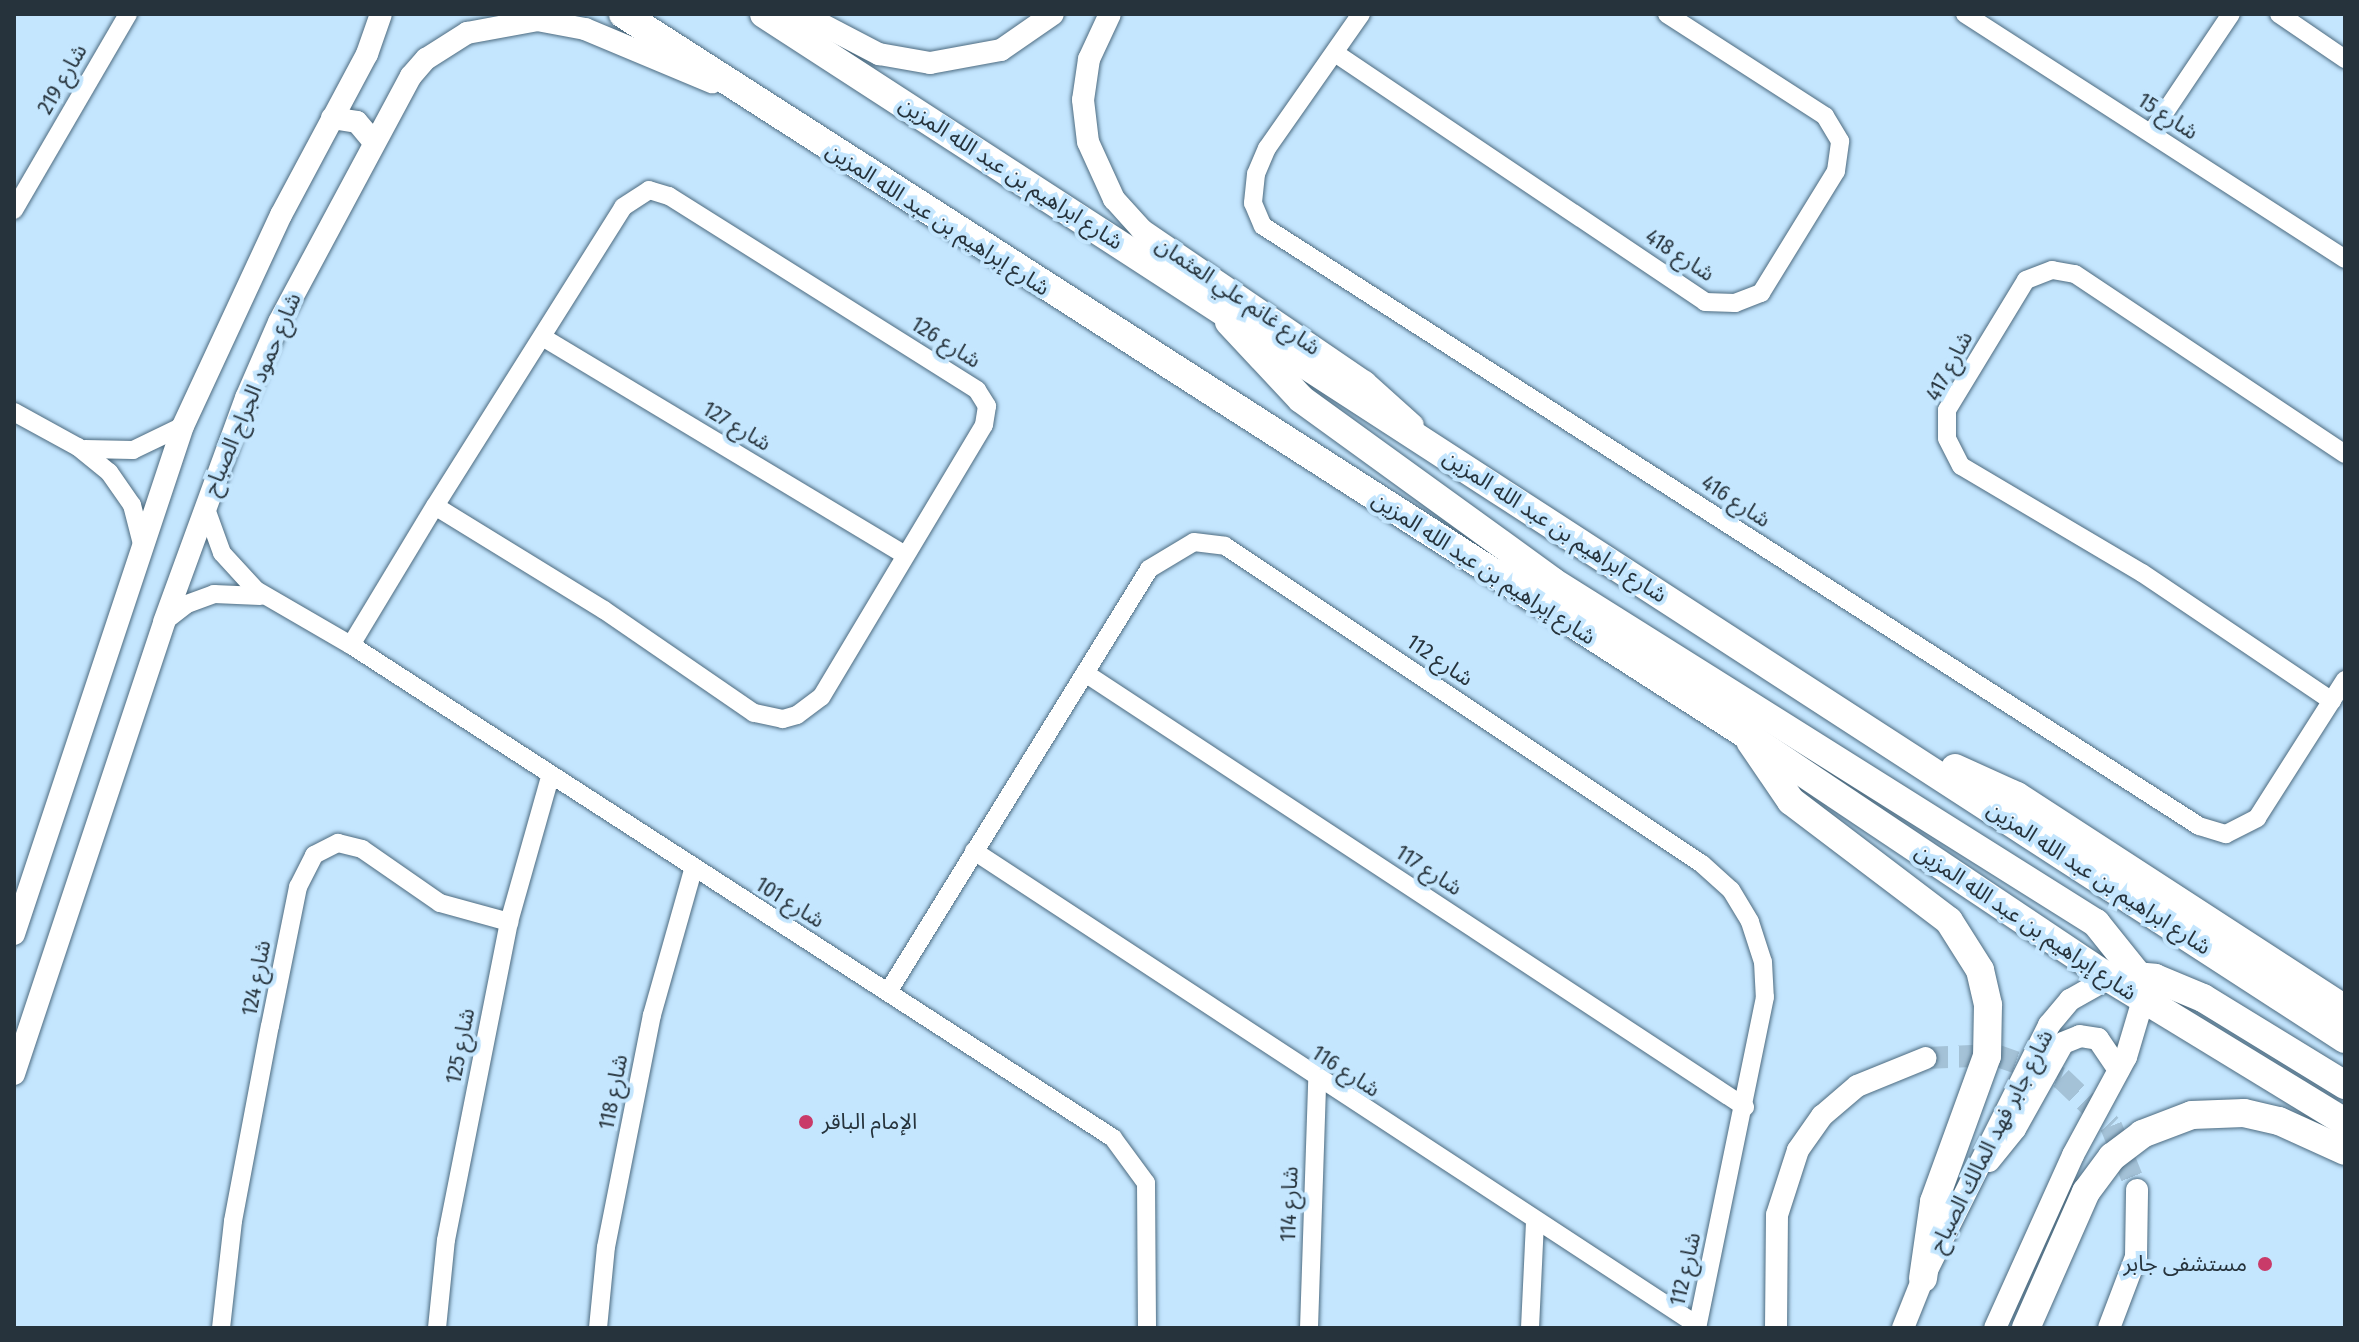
<!DOCTYPE html>
<meta charset="utf-8">
<style>
body{margin:0}
#map{position:relative;width:2359px;height:1342px;overflow:hidden;background:#c4e6fe;font-family:"Fira Sans Condensed","Noto Sans Arabic",sans-serif}
div>[style]{position:absolute}
.tertiary-tunnel>*{height:22px;margin-top:-11px;transform-origin:0;background:repeating-linear-gradient(90deg,#a4c2d7 0 22px,transparent 0 33px)}
.roads{filter:drop-shadow(0 0 2px #4d6b80) drop-shadow(0 0 2px #4d6b80)}
.minor>*{height:18px;margin:-9px;padding:0 9px;transform-origin:9px;border-radius:9px;background:#fff}
.tertiary>*{height:22px;margin:-11px;padding:0 11px;transform-origin:11px;border-radius:11px;background:#fff}
.primary>*{height:28px;margin:-14px;padding:0 14px;transform-origin:14px;border-radius:14px;background:#fff}
.dots>*{width:22px;height:22px;translate:-50% -50%;box-sizing:border-box;border:4px solid #c4e6fe;border-radius:50%}
span{translate:-50% -50%;white-space:nowrap;text-align:center;line-height:1.15;-webkit-text-stroke:8px #c4e6fe;paint-order:stroke}
.street-label{font-size:22px;color:#26333c}
.poi-label{font-size:22px;color:#26333c}
.left{translate:0 -50%;text-align:left}
.right{translate:-100% -50%;text-align:right}
.frame{position:absolute;inset:0;border:16px solid #26333c;pointer-events:none}
</style>
<div id="map">
<div class="tertiary-tunnel">
<i style="left:1926px;top:1058px;width:69px;rotate:-2.5deg"></i>
<i style="left:1995px;top:1055px;width:70px;rotate:19.2deg"></i>
<i style="left:2061px;top:1078px;width:69px;rotate:43.8deg"></i>
<i style="left:2111px;top:1126px;width:69px;rotate:67.9deg"></i>
</div>
<div class="roads">
<div class="minor">
<i style="left:1361px;top:14px;width:164px;rotate:125deg"></i>
<i style="left:1267px;top:148px;width:28px;rotate:113deg"></i>
<i style="left:1256px;top:174px;width:29px;rotate:96deg"></i>
<i style="left:1253px;top:203px;width:25px;rotate:67deg"></i>
<i style="left:1263px;top:226px;width:1112px;rotate:32.66deg"></i>
<i style="left:2199px;top:826px;width:28px;rotate:17deg"></i>
<i style="left:2226px;top:834px;width:35px;rotate:-27deg"></i>
<i style="left:2257px;top:818px;width:164px;rotate:-57.5deg"></i>
<i style="left:1965px;top:14px;width:452px;rotate:32.8deg"></i>
<i style="left:2279px;top:14px;width:80px;rotate:34.3deg"></i>
<i style="left:1335px;top:53px;width:446px;rotate:33.9deg"></i>
<i style="left:1705px;top:302px;width:30px;rotate:2deg"></i>
<i style="left:1735px;top:303px;width:28px;rotate:-21deg"></i>
<i style="left:1761px;top:293px;width:143px;rotate:-58.4deg"></i>
<i style="left:1836px;top:171px;width:30px;rotate:-82deg"></i>
<i style="left:1840px;top:141px;width:29px;rotate:-121deg"></i>
<i style="left:1825px;top:116px;width:188px;rotate:-147.2deg"></i>
<i style="left:2151px;top:133px;width:143px;rotate:-56.1deg"></i>
<i style="left:649px;top:190px;width:21px;rotate:17deg"></i>
<i style="left:669px;top:196px;width:364px;rotate:32.2deg"></i>
<i style="left:977px;top:390px;width:19px;rotate:58deg"></i>
<i style="left:987px;top:406px;width:19px;rotate:99deg"></i>
<i style="left:984px;top:425px;width:317px;rotate:120.9deg"></i>
<i style="left:821px;top:697px;width:30px;rotate:143deg"></i>
<i style="left:797px;top:715px;width:15px;rotate:164deg"></i>
<i style="left:783px;top:719px;width:30px;rotate:-168deg"></i>
<i style="left:754px;top:713px;width:182px;rotate:-145.5deg"></i>
<i style="left:604px;top:610px;width:198px;rotate:-148.4deg"></i>
<i style="left:435px;top:506px;width:353px;rotate:-57.8deg"></i>
<i style="left:623px;top:207px;width:31px;rotate:-33deg"></i>
<i style="left:14px;top:210px;width:227px;rotate:-59.8deg"></i>
<i style="left:544px;top:338px;width:421px;rotate:31deg"></i>
<i style="left:14px;top:412px;width:73px;rotate:28.7deg"></i>
<i style="left:78px;top:447px;width:40px;rotate:39deg"></i>
<i style="left:109px;top:472px;width:40px;rotate:55.1deg"></i>
<i style="left:132px;top:505px;width:40px;rotate:75.6deg"></i>
<i style="left:85px;top:449px;width:48px;rotate:1.2deg"></i>
<i style="left:133px;top:450px;width:55px;rotate:-25.6deg"></i>
<i style="left:205px;top:506px;width:50px;rotate:70.1deg"></i>
<i style="left:222px;top:553px;width:50px;rotate:47.4deg"></i>
<i style="left:256px;top:590px;width:110px;rotate:30.1deg"></i>
<i style="left:351px;top:645px;width:908px;rotate:32.9deg"></i>
<i style="left:1113px;top:1138px;width:56px;rotate:53.7deg"></i>
<i style="left:1146px;top:1183px;width:145px;rotate:89.6deg"></i>
<i style="left:164px;top:622px;width:29px;rotate:-38deg"></i>
<i style="left:187px;top:604px;width:29px;rotate:-20deg"></i>
<i style="left:214px;top:594px;width:46px;rotate:2.5deg"></i>
<i style="left:351px;top:645px;width:162px;rotate:-58.9deg"></i>
<i style="left:1085px;top:673px;width:790px;rotate:33.33deg"></i>
<i style="left:2332px;top:701px;width:229px;rotate:-146deg"></i>
<i style="left:2142px;top:573px;width:210px;rotate:-149.4deg"></i>
<i style="left:1961px;top:466px;width:31px;rotate:-117deg"></i>
<i style="left:1947px;top:438px;width:28px;rotate:-90deg"></i>
<i style="left:1947px;top:410px;width:152px;rotate:-58.7deg"></i>
<i style="left:2026px;top:280px;width:28px;rotate:-21deg"></i>
<i style="left:2052px;top:270px;width:23px;rotate:10deg"></i>
<i style="left:2075px;top:274px;width:324px;rotate:33.7deg"></i>
<i style="left:974px;top:851px;width:865px;rotate:33.25deg"></i>
<i style="left:888px;top:992px;width:497px;rotate:-58.3deg"></i>
<i style="left:1149px;top:569px;width:52px;rotate:-31deg"></i>
<i style="left:1194px;top:542px;width:31px;rotate:7deg"></i>
<i style="left:1225px;top:546px;width:573px;rotate:33.69deg"></i>
<i style="left:1702px;top:864px;width:39px;rotate:42deg"></i>
<i style="left:1731px;top:890px;width:37px;rotate:59deg"></i>
<i style="left:1750px;top:922px;width:42px;rotate:72deg"></i>
<i style="left:1763px;top:962px;width:35px;rotate:87deg"></i>
<i style="left:1765px;top:997px;width:338px;rotate:101.6deg"></i>
<i style="left:221px;top:1328px;width:108px;rotate:-83.6deg"></i>
<i style="left:233px;top:1221px;width:198px;rotate:-79.3deg"></i>
<i style="left:270px;top:1026px;width:142px;rotate:-78.6deg"></i>
<i style="left:298px;top:887px;width:36px;rotate:-63deg"></i>
<i style="left:314px;top:855px;width:27px;rotate:-27deg"></i>
<i style="left:338px;top:843px;width:25px;rotate:14deg"></i>
<i style="left:362px;top:849px;width:95px;rotate:34.7deg"></i>
<i style="left:440px;top:903px;width:72px;rotate:15.4deg"></i>
<i style="left:437px;top:1328px;width:88px;rotate:-84.2deg"></i>
<i style="left:446px;top:1240px;width:324px;rotate:-78.8deg"></i>
<i style="left:509px;top:922px;width:151px;rotate:-74.2deg"></i>
<i style="left:598px;top:1328px;width:81px;rotate:-84.4deg"></i>
<i style="left:606px;top:1247px;width:237px;rotate:-78.8deg"></i>
<i style="left:652px;top:1015px;width:151px;rotate:-74.2deg"></i>
<i style="left:1309px;top:1328px;width:247px;rotate:-88.1deg"></i>
<i style="left:1530px;top:1328px;width:106px;rotate:-87.3deg"></i>
</div>
<div class="tertiary">
<i style="left:802px;top:14px;width:87px;rotate:27.5deg"></i>
<i style="left:879px;top:54px;width:52px;rotate:10deg"></i>
<i style="left:930px;top:63px;width:72px;rotate:-10.4deg"></i>
<i style="left:1001px;top:50px;width:63px;rotate:-34.7deg"></i>
<i style="left:1110px;top:14px;width:50px;rotate:115deg"></i>
<i style="left:1089px;top:59px;width:41px;rotate:98.3deg"></i>
<i style="left:1083px;top:100px;width:42px;rotate:83.2deg"></i>
<i style="left:1088px;top:142px;width:63px;rotate:65.5deg"></i>
<i style="left:1114px;top:199px;width:42px;rotate:47.9deg"></i>
<i style="left:1142px;top:230px;width:270px;rotate:34.3deg"></i>
<i style="left:1365px;top:382px;width:64px;rotate:41.9deg"></i>
<i style="left:332px;top:118px;width:25px;rotate:9deg"></i>
<i style="left:357px;top:122px;width:25px;rotate:50deg"></i>
<i style="left:14px;top:934px;width:535px;rotate:-71.6deg"></i>
<i style="left:183px;top:426px;width:233px;rotate:-65.1deg"></i>
<i style="left:281px;top:215px;width:183px;rotate:-61.9deg"></i>
<i style="left:367px;top:54px;width:42px;rotate:-70.7deg"></i>
<i style="left:14px;top:1074px;width:476px;rotate:-71.6deg"></i>
<i style="left:164px;top:622px;width:239px;rotate:-69.9deg"></i>
<i style="left:246px;top:398px;width:83px;rotate:-66.5deg"></i>
<i style="left:279px;top:322px;width:279px;rotate:-61.8deg"></i>
<i style="left:411px;top:76px;width:23px;rotate:-49deg"></i>
<i style="left:426px;top:59px;width:49px;rotate:-32.4deg"></i>
<i style="left:467px;top:33px;width:71px;rotate:-10.5deg"></i>
<i style="left:537px;top:20px;width:49px;rotate:10.6deg"></i>
<i style="left:585px;top:29px;width:138px;rotate:22.7deg"></i>
<i style="left:1989px;top:1161px;width:41px;rotate:-50.9deg"></i>
<i style="left:2015px;top:1129px;width:98px;rotate:-60.8deg"></i>
<i style="left:2063px;top:1043px;width:18px;rotate:-22deg"></i>
<i style="left:2080px;top:1036px;width:18px;rotate:9deg"></i>
<i style="left:2098px;top:1039px;width:37px;rotate:56deg"></i>
<i style="left:1776px;top:1328px;width:113px;rotate:-89.5deg"></i>
<i style="left:1777px;top:1215px;width:68px;rotate:-72.1deg"></i>
<i style="left:1798px;top:1150px;width:42px;rotate:-54.8deg"></i>
<i style="left:1822px;top:1116px;width:46px;rotate:-40.6deg"></i>
<i style="left:1857px;top:1086px;width:74px;rotate:-22.1deg"></i>
<i style="left:1903px;top:1328px;width:54px;rotate:-68.2deg"></i>
<i style="left:1923px;top:1278px;width:283px;rotate:-63.5deg"></i>
<i style="left:2049px;top:1025px;width:33px;rotate:-50deg"></i>
<i style="left:2070px;top:1000px;width:45px;rotate:-29.4deg"></i>
<i style="left:1995px;top:1328px;width:190px;rotate:-65.7deg"></i>
<i style="left:2073px;top:1155px;width:111px;rotate:-61.6deg"></i>
<i style="left:2126px;top:1057px;width:59px;rotate:-73.4deg"></i>
<i style="left:2109px;top:1328px;width:76px;rotate:-69.2deg"></i>
<i style="left:2136px;top:1257px;width:67px;rotate:-89.1deg"></i>
</div>
<div class="primary">
<i style="left:623px;top:14px;width:1337px;rotate:32.69deg"></i>
<i style="left:1748px;top:736px;width:435px;rotate:33.8deg"></i>
<i style="left:2109px;top:978px;width:276px;rotate:31.4deg"></i>
<i style="left:764px;top:14px;width:1884px;rotate:32.96deg"></i>
<i style="left:1229px;top:322px;width:105px;rotate:46.9deg"></i>
<i style="left:1301px;top:399px;width:310px;rotate:35.9deg"></i>
<i style="left:1552px;top:581px;width:643px;rotate:32.16deg"></i>
<i style="left:2096px;top:923px;width:65px;rotate:51.2deg"></i>
<i style="left:2137px;top:974px;width:27px;rotate:77deg"></i>
<i style="left:1750px;top:741px;width:73px;rotate:55.7deg"></i>
<i style="left:1791px;top:801px;width:198px;rotate:37.2deg"></i>
<i style="left:1949px;top:921px;width:58px;rotate:57.7deg"></i>
<i style="left:1980px;top:970px;width:36px;rotate:77deg"></i>
<i style="left:1988px;top:1005px;width:51px;rotate:91.1deg"></i>
<i style="left:1987px;top:1056px;width:155px;rotate:110deg"></i>
<i style="left:1934px;top:1202px;width:77px;rotate:98.2deg"></i>
<i style="left:1955px;top:768px;width:68px;rotate:24.3deg"></i>
<i style="left:2017px;top:796px;width:391px;rotate:33deg"></i>
<i style="left:2123px;top:975px;width:32px;rotate:5deg"></i>
<i style="left:2155px;top:978px;width:52px;rotate:22.6deg"></i>
<i style="left:2203px;top:998px;width:167px;rotate:31.5deg"></i>
<i style="left:2026px;top:1328px;width:149px;rotate:-66.2deg"></i>
<i style="left:2086px;top:1192px;width:44px;rotate:-53.4deg"></i>
<i style="left:2112px;top:1157px;width:38px;rotate:-37deg"></i>
<i style="left:2142px;top:1134px;width:53px;rotate:-20.8deg"></i>
<i style="left:2192px;top:1115px;width:52px;rotate:-2.2deg"></i>
<i style="left:2244px;top:1113px;width:36px;rotate:13deg"></i>
<i style="left:2279px;top:1121px;width:72px;rotate:24.4deg"></i>
</div>
</div>
<div class="dots">
<i style="left:806px;top:1122px;background:#c93b69"></i>
<i style="left:2265px;top:1264px;background:#c93b69"></i>
</div>
<div class="street-label">
<span style="left:62px;top:79px;rotate:-60deg">شارع 219</span>
<span style="left:2168px;top:116px;rotate:33deg">شارع 15</span>
<span style="left:1011px;top:173px;rotate:33deg">شارع ابراهيم بن عبد الله المزين</span>
<span style="left:938px;top:219px;rotate:33deg">شارع إبراهيم بن عبد الله المزين</span>
<span style="left:1680px;top:255px;rotate:33deg">شارع 418</span>
<span style="left:1238px;top:296px;rotate:34deg">شارع غانم علي العثمان</span>
<span style="left:946px;top:342px;rotate:32deg">شارع 126</span>
<span style="left:1949px;top:366px;rotate:-62deg">شارع 417</span>
<span style="left:252px;top:394px;rotate:-67deg">شارع حمود الجراح الصباح</span>
<span style="left:737px;top:426px;rotate:31deg">شارع 127</span>
<span style="left:1736px;top:501px;rotate:33deg">شارع 416</span>
<span style="left:1555px;top:526px;rotate:33deg">شارع ابراهيم بن عبد الله المزين</span>
<span style="left:1484px;top:568px;rotate:33deg">شارع إبراهيم بن عبد الله المزين</span>
<span style="left:1440px;top:660px;rotate:34deg">شارع 112</span>
<span style="left:1429px;top:870px;rotate:33deg">شارع 117</span>
<span style="left:2099px;top:878px;rotate:33deg">شارع ابراهيم بن عبد الله المزين</span>
<span style="left:790px;top:902px;rotate:32deg">شارع 101</span>
<span style="left:2026px;top:922px;rotate:34deg">شارع إبراهيم بن عبد الله المزين</span>
<span style="left:256px;top:978px;rotate:-79deg">شارع 124</span>
<span style="left:460px;top:1046px;rotate:-79deg">شارع 125</span>
<span style="left:1346px;top:1071px;rotate:33deg">شارع 116</span>
<span style="left:613px;top:1092px;rotate:-79deg">شارع 118</span>
<span style="left:1991px;top:1141px;rotate:-63deg">شارع جابر فهد المالك الصباح</span>
<span style="left:1289px;top:1204px;rotate:-88deg">شارع 114</span>
<span style="left:1685px;top:1269px;rotate:-77deg">شارع 112</span>
</div>
<div class="poi-label">
<span class="left" style="left:822px;top:1122px">الإمام الباقر</span>
<span class="right" style="left:2247px;top:1264px">مستشفى جابر</span>
</div>
<div class="frame"></div>
</div>
